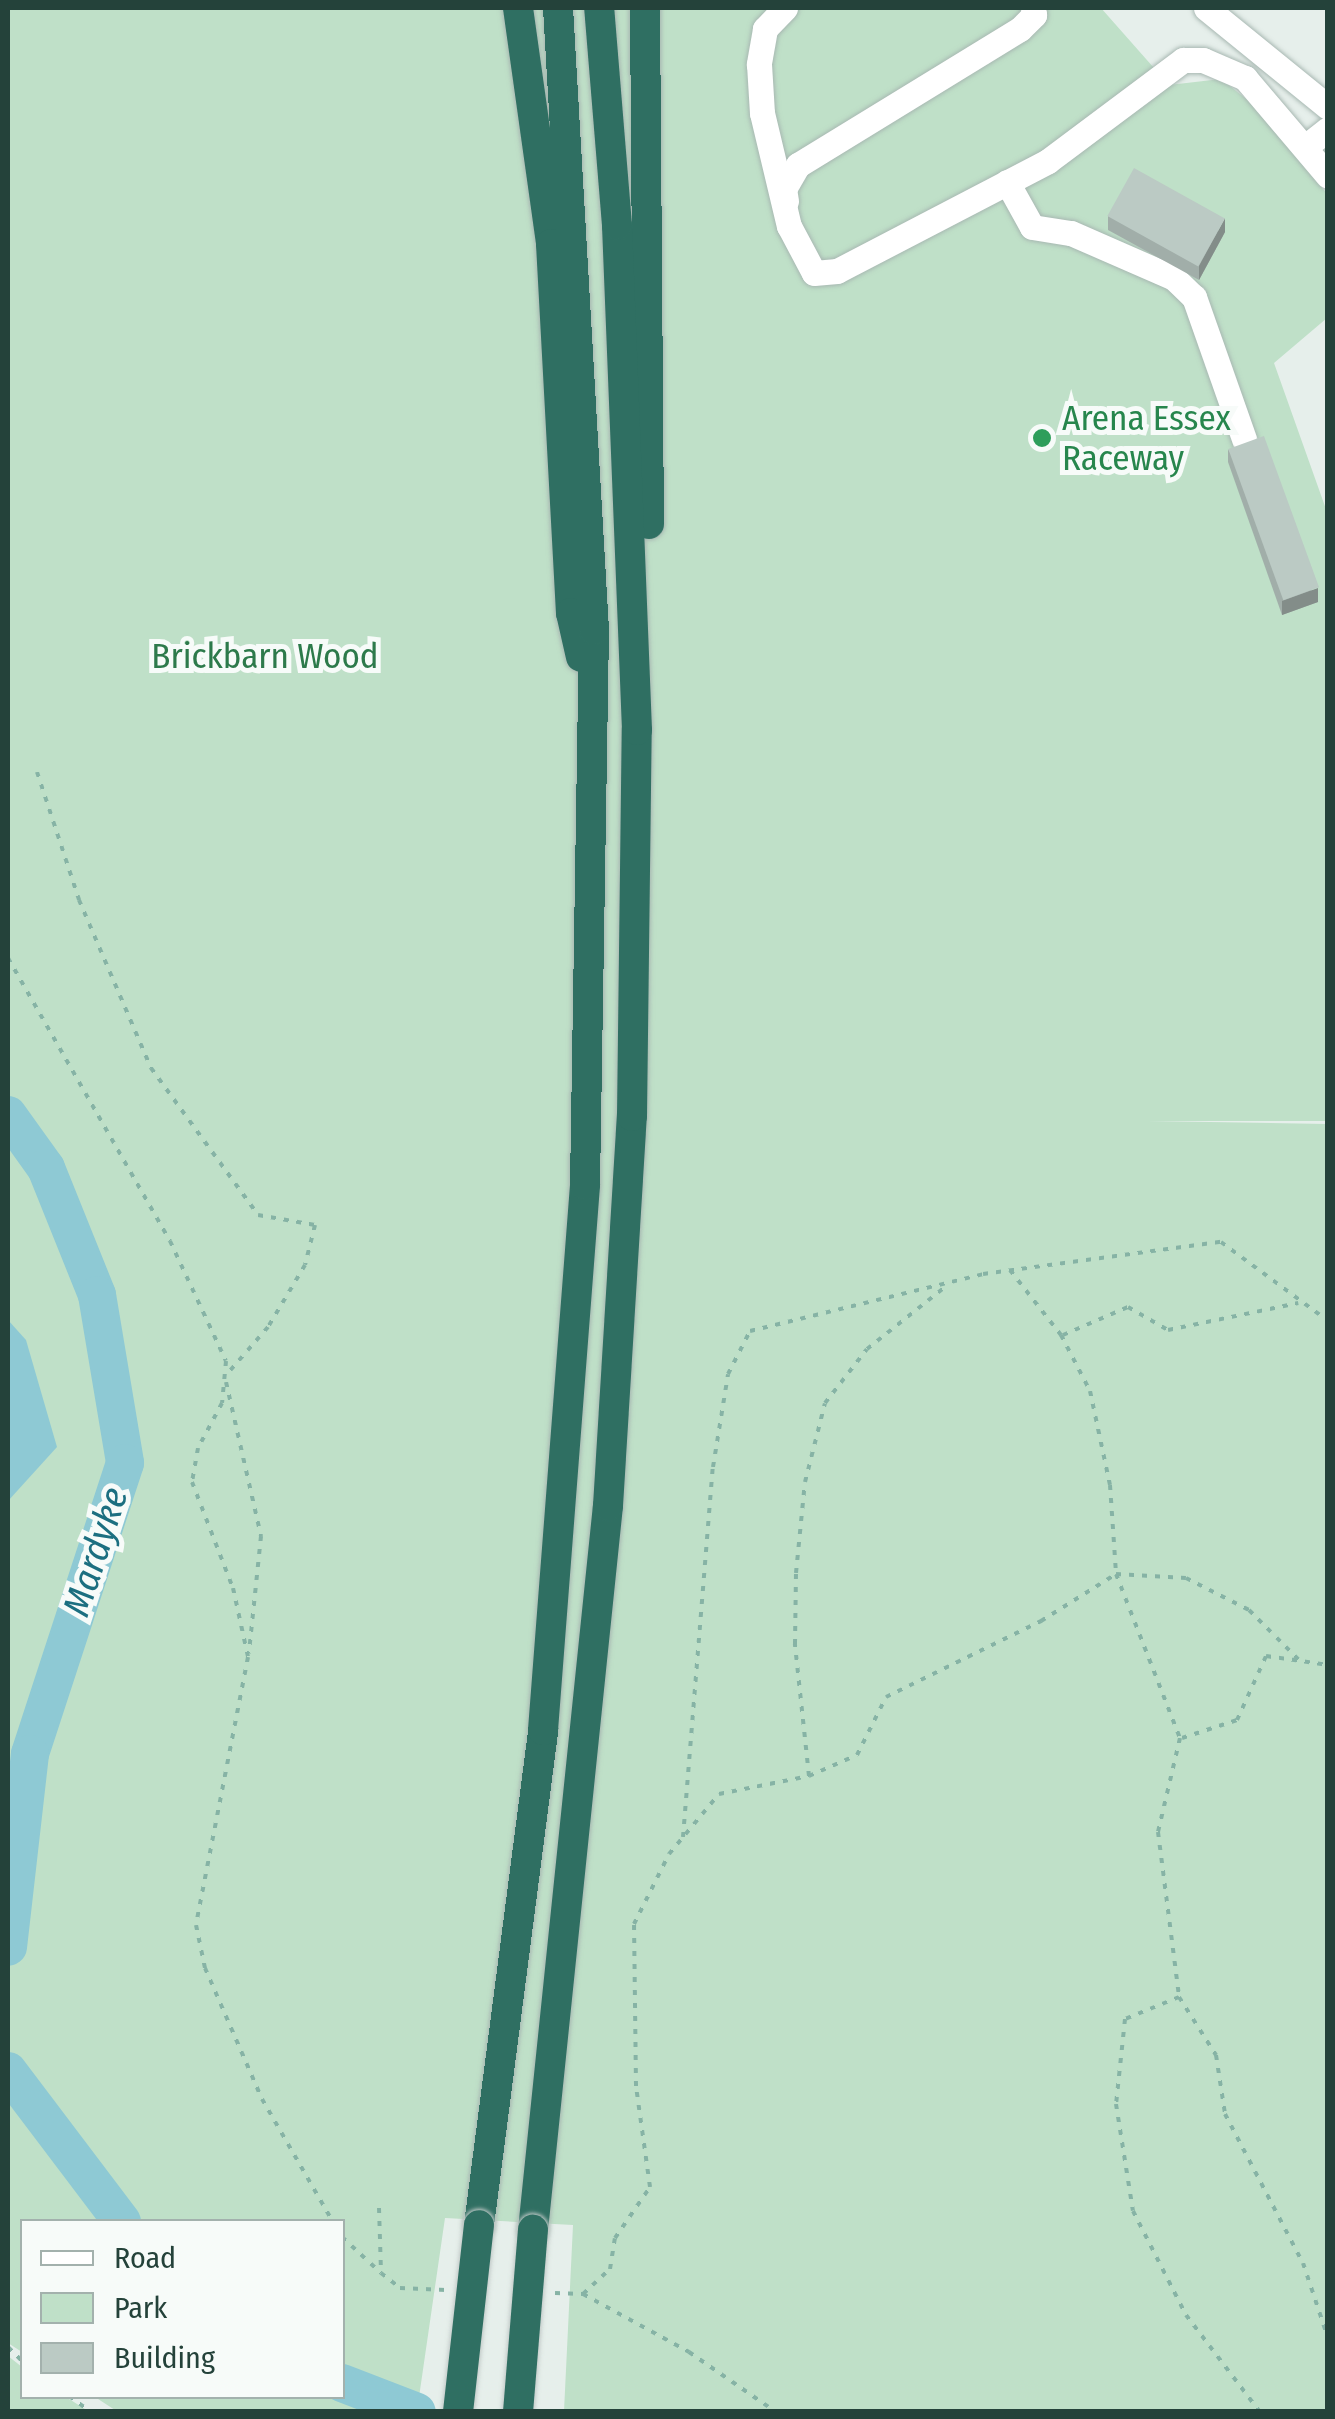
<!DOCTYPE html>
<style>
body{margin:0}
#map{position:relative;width:1335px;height:2419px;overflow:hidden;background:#e6efeb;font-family:"Fira Sans Condensed",sans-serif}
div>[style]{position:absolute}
.green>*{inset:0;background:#bfe0c8}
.water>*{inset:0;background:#8ec9d4}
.river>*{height:38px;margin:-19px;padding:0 19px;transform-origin:19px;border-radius:19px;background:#8ec9d4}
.path>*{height:4px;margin-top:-2px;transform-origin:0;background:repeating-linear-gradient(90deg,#86b3a5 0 5px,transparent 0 13px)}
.roads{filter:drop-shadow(0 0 2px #a8b8b2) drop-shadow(0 0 2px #a8b8b2)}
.minor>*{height:25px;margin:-12.5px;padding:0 12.5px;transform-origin:12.5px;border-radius:12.5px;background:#fff}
.highway>*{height:30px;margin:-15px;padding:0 15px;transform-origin:15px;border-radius:15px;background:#2f6f62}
.bridges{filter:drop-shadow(0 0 2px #c2cac8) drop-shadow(0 0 2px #c2cac8)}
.highway-bridge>*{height:30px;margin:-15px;padding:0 15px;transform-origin:15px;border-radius:15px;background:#2f6f62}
.wall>*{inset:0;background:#a1aea9}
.shaded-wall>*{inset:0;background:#838d89}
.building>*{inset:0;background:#bbcac4;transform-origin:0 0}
.dots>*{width:28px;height:28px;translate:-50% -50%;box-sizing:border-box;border:5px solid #f7fbf9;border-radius:50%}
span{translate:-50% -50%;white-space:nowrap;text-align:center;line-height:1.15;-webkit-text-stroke:10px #f7fbf9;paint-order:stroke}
.leisure-label{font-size:35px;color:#27864d}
.left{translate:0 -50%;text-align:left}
.park-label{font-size:35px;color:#2d7a4b}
.water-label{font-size:38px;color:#1c6f80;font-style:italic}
.frame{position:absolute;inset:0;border:10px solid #24423a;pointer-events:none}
.legend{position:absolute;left:20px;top:2219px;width:325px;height:180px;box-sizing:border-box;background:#f7fbf9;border:2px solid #a3b1ad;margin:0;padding:12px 18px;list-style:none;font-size:30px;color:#24423a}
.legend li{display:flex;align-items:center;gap:20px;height:50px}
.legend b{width:50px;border:2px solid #a3b1ad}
</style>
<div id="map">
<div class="green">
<i style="clip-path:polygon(8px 8px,1101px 8px,1169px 85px,1221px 79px,1260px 110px,1327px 194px,1327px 318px,1274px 363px,1327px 512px,1327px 1121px,1148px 1121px,1327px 1124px,1327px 2411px,564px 2411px,573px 2225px,445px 2218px,417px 2411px,118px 2412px,95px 2397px,342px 2396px,342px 2222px,22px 2222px,22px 2352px,8px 2343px)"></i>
<i style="clip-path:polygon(8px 2356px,22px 2367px,22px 2396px,66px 2397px,88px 2411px,8px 2411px)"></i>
</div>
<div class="water">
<i style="clip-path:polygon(8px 1320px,26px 1340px,57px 1447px,8px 1501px)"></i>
</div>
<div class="river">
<i style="left:8px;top:1115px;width:65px;rotate:54.4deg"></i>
<i style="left:46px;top:1168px;width:137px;rotate:68.1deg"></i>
<i style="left:97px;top:1295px;width:170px;rotate:80.5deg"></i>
<i style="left:125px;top:1463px;width:306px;rotate:108.1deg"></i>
<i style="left:30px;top:1754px;width:194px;rotate:96.5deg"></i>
<i style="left:8px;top:2071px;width:189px;rotate:52.9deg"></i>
<i style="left:342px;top:2383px;width:80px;rotate:21.1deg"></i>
</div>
<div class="path">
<i style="left:37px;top:772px;width:135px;rotate:71.8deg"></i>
<i style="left:79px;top:900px;width:183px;rotate:66.8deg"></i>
<i style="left:151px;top:1068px;width:182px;rotate:53.9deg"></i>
<i style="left:258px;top:1215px;width:58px;rotate:10deg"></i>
<i style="left:315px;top:1225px;width:41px;rotate:104deg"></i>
<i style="left:305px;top:1265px;width:72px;rotate:120.8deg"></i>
<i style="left:268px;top:1327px;width:62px;rotate:131.1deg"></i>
<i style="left:8px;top:958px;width:326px;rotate:60.2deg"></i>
<i style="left:170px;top:1241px;width:132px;rotate:65deg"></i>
<i style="left:226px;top:1361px;width:42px;rotate:95.4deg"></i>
<i style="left:222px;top:1403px;width:51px;rotate:118.1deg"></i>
<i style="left:198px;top:1448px;width:35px;rotate:100deg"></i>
<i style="left:192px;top:1482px;width:114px;rotate:68.9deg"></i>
<i style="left:233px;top:1588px;width:71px;rotate:77.7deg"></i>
<i style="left:248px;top:1657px;width:273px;rotate:101deg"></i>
<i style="left:196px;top:1925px;width:44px;rotate:78.2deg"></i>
<i style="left:205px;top:1968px;width:143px;rotate:66.5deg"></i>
<i style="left:262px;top:2099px;width:142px;rotate:60deg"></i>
<i style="left:1010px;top:1270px;width:83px;rotate:51.9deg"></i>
<i style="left:1061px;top:1335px;width:63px;rotate:62.6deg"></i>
<i style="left:1090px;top:1391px;width:96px;rotate:78deg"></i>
<i style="left:1110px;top:1485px;width:89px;rotate:86.1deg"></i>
<i style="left:1116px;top:1574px;width:70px;rotate:3.3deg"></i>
<i style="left:1186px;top:1578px;width:71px;rotate:26.9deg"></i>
<i style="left:1249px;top:1610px;width:72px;rotate:45deg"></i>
<i style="left:1063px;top:1335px;width:71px;rotate:-23.3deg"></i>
<i style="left:1128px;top:1307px;width:46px;rotate:29.9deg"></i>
<i style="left:1168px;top:1330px;width:133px;rotate:-11.7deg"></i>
<i style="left:226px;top:1382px;width:158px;rotate:77.2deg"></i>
<i style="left:261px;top:1536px;width:118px;rotate:95.9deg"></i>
<i style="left:1182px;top:1738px;width:58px;rotate:-18.1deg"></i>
<i style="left:1237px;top:1720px;width:70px;rotate:-65.6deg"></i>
<i style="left:1266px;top:1656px;width:63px;rotate:8.3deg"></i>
<i style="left:809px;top:1776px;width:133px;rotate:-96.1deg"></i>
<i style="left:795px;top:1644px;width:71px;rotate:-89.2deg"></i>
<i style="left:796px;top:1573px;width:91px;rotate:-84.4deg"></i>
<i style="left:805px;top:1482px;width:81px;rotate:-75.8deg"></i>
<i style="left:825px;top:1403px;width:68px;rotate:-52.1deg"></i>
<i style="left:867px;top:1349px;width:100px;rotate:-38.5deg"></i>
<i style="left:683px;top:1837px;width:371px;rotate:-85.4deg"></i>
<i style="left:713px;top:1467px;width:94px;rotate:-80.8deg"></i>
<i style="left:728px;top:1374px;width:48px;rotate:-62.9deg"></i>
<i style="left:750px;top:1331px;width:240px;rotate:-13.7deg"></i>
<i style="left:983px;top:1274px;width:240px;rotate:-7.7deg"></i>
<i style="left:1221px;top:1242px;width:133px;rotate:36.4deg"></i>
<i style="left:1179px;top:1997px;width:69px;rotate:57.5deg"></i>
<i style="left:1216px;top:2055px;width:60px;rotate:81.3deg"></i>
<i style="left:1225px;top:2114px;width:168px;rotate:62.4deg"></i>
<i style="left:1303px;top:2263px;width:79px;rotate:71.6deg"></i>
<i style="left:379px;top:2208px;width:65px;rotate:88.2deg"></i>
<i style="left:381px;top:2273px;width:24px;rotate:38deg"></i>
<i style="left:400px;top:2288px;width:46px;rotate:2.5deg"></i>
<i style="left:342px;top:2237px;width:53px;rotate:42.7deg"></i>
<i style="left:555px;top:2293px;width:28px;rotate:2deg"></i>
<i style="left:583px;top:2294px;width:37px;rotate:-43deg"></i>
<i style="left:610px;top:2269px;width:31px;rotate:-81deg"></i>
<i style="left:615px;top:2238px;width:62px;rotate:-55.5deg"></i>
<i style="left:650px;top:2187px;width:102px;rotate:-97.9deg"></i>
<i style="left:636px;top:2086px;width:162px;rotate:-90.7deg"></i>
<i style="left:634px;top:1924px;width:78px;rotate:-63.4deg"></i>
<i style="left:669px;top:1854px;width:78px;rotate:-50.2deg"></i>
<i style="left:719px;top:1794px;width:92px;rotate:-11.3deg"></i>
<i style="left:809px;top:1776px;width:52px;rotate:-23.6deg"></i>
<i style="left:857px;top:1755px;width:65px;rotate:-63.4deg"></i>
<i style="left:886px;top:1697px;width:173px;rotate:-26.1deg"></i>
<i style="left:1041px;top:1621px;width:89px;rotate:-32.1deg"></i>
<i style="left:1116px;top:1574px;width:176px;rotate:68.7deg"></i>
<i style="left:1180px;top:1738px;width:97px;rotate:103.2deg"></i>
<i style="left:1158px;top:1832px;width:166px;rotate:82.7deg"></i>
<i style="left:1179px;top:1997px;width:58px;rotate:157.8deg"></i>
<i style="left:1125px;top:2019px;width:85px;rotate:96deg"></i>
<i style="left:1116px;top:2104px;width:108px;rotate:81deg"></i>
<i style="left:1133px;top:2211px;width:117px;rotate:63deg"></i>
<i style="left:1186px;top:2315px;width:122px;rotate:52.7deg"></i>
<i style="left:583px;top:2294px;width:121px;rotate:28.7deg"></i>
<i style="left:689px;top:2352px;width:106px;rotate:34.6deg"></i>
<i style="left:8px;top:2347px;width:20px;rotate:45deg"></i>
<i style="left:69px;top:2396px;width:27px;rotate:36deg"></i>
</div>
<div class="roads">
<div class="minor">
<i style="left:785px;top:8px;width:29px;rotate:134deg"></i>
<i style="left:765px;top:29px;width:36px;rotate:100deg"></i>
<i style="left:759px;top:64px;width:49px;rotate:86.5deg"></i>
<i style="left:762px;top:113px;width:116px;rotate:76.6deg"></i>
<i style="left:789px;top:226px;width:53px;rotate:62deg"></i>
<i style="left:814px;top:273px;width:23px;rotate:-5deg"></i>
<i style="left:837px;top:271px;width:238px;rotate:-27.5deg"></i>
<i style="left:1048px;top:161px;width:169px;rotate:-36.8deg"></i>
<i style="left:1183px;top:60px;width:20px"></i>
<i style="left:1203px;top:60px;width:46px;rotate:23.2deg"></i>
<i style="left:1245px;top:78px;width:128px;rotate:49.7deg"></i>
<i style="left:1206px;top:8px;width:157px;rotate:39.1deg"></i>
<i style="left:1305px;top:147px;width:29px;rotate:-38deg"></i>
<i style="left:1007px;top:182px;width:51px;rotate:60.9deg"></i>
<i style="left:1032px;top:227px;width:39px;rotate:9deg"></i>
<i style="left:1071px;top:233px;width:112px;rotate:23.6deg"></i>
<i style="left:1174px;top:278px;width:28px;rotate:44deg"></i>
<i style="left:1194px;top:297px;width:151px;rotate:70.6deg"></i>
<i style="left:786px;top:201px;width:12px;rotate:-99deg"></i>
<i style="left:784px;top:189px;width:28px;rotate:-60deg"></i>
<i style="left:798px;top:165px;width:260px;rotate:-31.5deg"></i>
<i style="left:1020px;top:29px;width:20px;rotate:-45deg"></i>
<i style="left:1034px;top:15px;width:7px;rotate:-98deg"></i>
</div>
<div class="highway">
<i style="left:518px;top:8px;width:238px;rotate:82deg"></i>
<i style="left:551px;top:244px;width:370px;rotate:86.9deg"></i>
<i style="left:571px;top:613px;width:45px;rotate:77.2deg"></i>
<i style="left:645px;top:8px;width:516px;rotate:89.56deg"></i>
<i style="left:479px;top:2225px;width:499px;rotate:-82.6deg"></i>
<i style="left:543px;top:1730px;width:547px;rotate:-85.59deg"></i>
<i style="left:585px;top:1185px;width:555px;rotate:-89.07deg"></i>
<i style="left:594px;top:630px;width:623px;rotate:-93.31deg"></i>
<i style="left:533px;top:2230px;width:728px;rotate:-84.09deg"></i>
<i style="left:608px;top:1506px;width:391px;rotate:-86.5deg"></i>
<i style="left:632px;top:1116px;width:386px;rotate:-89.3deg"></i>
<i style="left:637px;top:730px;width:505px;rotate:-92.27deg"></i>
<i style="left:617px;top:225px;width:218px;rotate:-94.7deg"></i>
</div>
</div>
<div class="bridges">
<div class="highway-bridge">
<i style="left:458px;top:2412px;width:188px;rotate:-83.6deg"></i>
<i style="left:518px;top:2412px;width:183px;rotate:-85.3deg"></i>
</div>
</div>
<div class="wall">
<i style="clip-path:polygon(1108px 216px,1225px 232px,1199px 280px,1108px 230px)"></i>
<i style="clip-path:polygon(1228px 449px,1318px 602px,1282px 615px,1228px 462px)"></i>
</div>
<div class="shaded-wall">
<i style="clip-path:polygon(1225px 218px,1225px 232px,1199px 280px,1199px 266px)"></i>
<i style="clip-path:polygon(1318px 588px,1318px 602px,1282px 615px,1282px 601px)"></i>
</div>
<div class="building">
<i style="left:1134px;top:168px;width:104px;height:55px;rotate:29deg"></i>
<i style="left:1264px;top:436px;width:161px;height:38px;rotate:70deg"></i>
</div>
<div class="dots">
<i style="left:1042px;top:438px;background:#2e9e5b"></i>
</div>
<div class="leisure-label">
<span class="left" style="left:1062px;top:438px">Arena Essex<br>Raceway</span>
</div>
<div class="park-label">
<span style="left:265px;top:656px">Brickbarn Wood</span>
</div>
<div class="water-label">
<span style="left:96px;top:1552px;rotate:-72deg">Mardyke</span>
</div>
<div class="frame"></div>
<ul class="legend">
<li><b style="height:12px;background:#fff"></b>Road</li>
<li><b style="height:28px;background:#bfe0c8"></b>Park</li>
<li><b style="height:28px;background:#bbcac4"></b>Building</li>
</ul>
</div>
